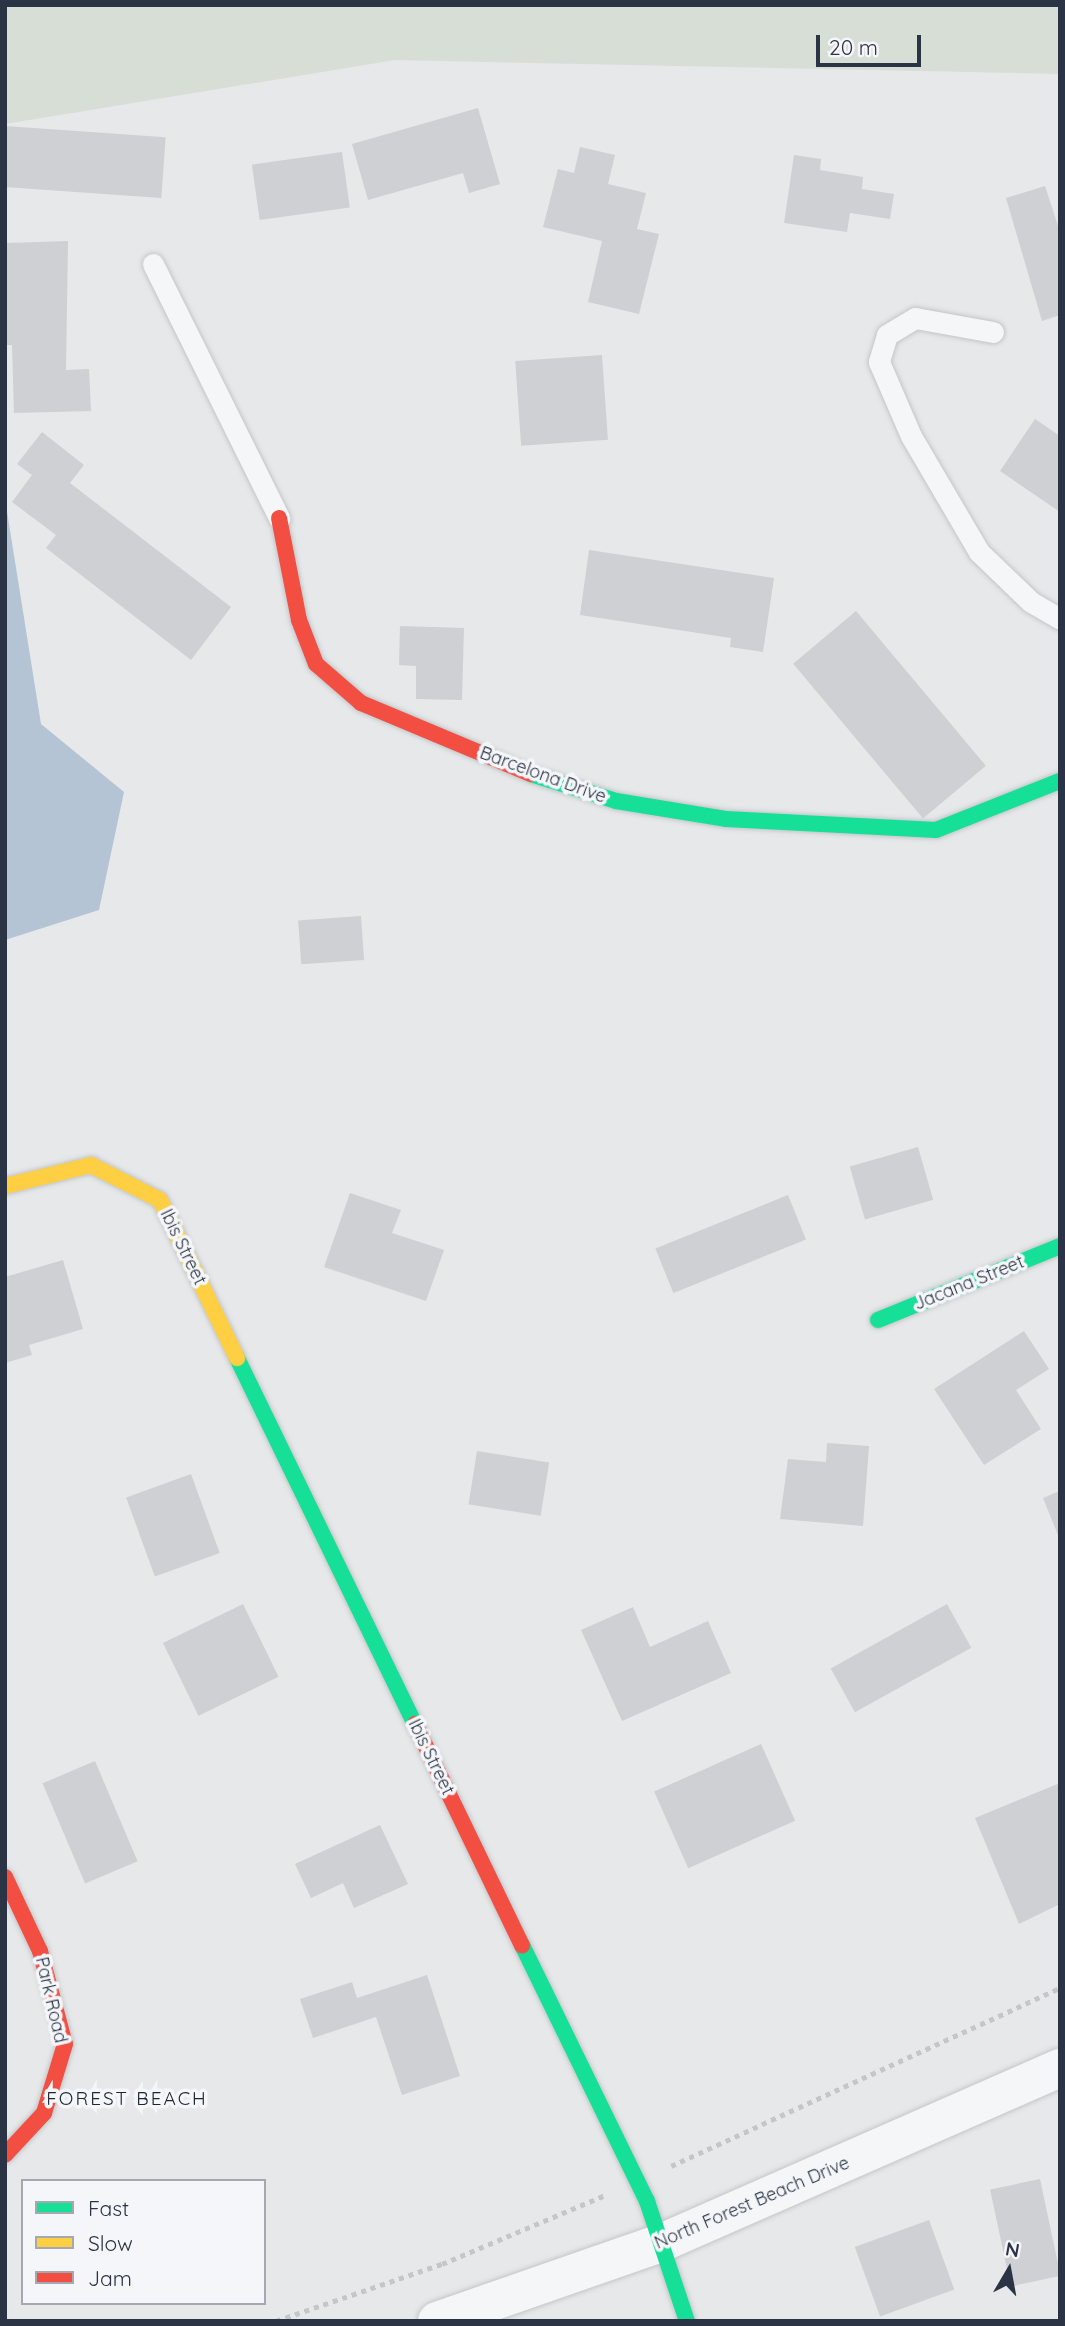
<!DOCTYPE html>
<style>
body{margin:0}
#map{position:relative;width:1065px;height:2326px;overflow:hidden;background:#e6e8ea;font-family:Quicksand,sans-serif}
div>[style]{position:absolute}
.green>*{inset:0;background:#d6ded6}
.water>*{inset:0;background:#b4c4d5}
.building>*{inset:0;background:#ced0d3;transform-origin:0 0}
.path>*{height:4.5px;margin-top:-2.25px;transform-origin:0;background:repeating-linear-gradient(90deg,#c5c6ca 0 5px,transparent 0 10px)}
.roads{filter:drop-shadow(0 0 2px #c4c6c8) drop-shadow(0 0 2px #c4c6c8)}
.lane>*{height:21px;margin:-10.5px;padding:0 10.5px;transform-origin:10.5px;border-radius:10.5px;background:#f5f6f7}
.street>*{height:38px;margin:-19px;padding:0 19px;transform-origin:19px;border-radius:19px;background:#f5f6f7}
.fast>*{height:16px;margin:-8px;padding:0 8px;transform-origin:8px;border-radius:8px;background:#16e098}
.slow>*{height:16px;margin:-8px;padding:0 8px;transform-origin:8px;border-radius:8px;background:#ffcf43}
.jam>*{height:16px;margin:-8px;padding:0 8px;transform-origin:8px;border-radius:8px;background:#f24e42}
span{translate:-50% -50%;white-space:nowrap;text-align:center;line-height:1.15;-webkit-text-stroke:7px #f4f6f9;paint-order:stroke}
.street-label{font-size:18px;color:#2b3445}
.neighbourhood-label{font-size:19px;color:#1d2536;letter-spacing:2px}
.frame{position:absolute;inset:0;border:7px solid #2b3445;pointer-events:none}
.legend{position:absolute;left:21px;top:2179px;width:245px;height:126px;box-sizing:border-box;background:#f4f6f9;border:2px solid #a4a8b1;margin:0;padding:9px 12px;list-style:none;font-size:21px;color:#2b3445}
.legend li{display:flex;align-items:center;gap:14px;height:35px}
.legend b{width:35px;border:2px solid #a4a8b1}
.north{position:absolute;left:974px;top:2235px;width:70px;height:70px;-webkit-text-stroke:5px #f4f6f9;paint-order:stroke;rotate:10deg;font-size:19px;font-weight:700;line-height:28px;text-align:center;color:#2b3445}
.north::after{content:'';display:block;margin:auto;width:24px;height:32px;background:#2b3445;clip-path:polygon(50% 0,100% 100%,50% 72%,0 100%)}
.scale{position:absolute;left:816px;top:35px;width:105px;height:32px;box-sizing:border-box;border:4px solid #2b3445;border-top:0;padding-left:9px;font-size:21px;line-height:24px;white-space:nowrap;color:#2b3445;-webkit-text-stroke:5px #f4f6f9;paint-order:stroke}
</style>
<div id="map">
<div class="green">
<i style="clip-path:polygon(5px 5px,1060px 5px,1060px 74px,395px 60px,5px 124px)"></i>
</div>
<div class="water">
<i style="clip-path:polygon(5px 499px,41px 724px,124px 792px,99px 910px,5px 940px)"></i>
</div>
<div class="building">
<i style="clip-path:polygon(478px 108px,500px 184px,469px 193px,463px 173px,368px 200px,352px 144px)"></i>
<i style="left:5px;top:126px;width:161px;height:61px;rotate:4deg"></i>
<i style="clip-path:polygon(580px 147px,615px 155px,608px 184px,646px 193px,637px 229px,659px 234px,639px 314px,588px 302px,602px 241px,543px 227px,558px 169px,574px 173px)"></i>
<i style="left:342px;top:152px;width:56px;height:91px;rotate:82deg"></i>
<i style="clip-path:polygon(794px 155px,821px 159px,820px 170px,863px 177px,862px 189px,894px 194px,890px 219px,850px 213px,847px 232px,784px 223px)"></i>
<i style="clip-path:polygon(1045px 186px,1060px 232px,1060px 315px,1042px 321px,1006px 198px)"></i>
<i style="clip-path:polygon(68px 241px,66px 370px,89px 369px,91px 411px,14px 413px,12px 345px,5px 345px,5px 243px)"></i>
<i style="left:602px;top:355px;width:85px;height:87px;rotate:86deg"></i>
<i style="clip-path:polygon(1035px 419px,1060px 436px,1060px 512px,1000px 471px)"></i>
<i style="clip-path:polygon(42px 432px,84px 465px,70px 483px,231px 607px,191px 660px,46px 548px,56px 535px,12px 502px,32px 475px,17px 464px)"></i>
<i style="clip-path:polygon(589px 550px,774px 578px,763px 652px,730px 647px,731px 638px,580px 615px)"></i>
<i style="left:856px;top:611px;width:202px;height:82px;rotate:50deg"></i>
<i style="clip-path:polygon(400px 626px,464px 628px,462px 700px,416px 699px,416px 666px,399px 665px)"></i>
<i style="left:361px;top:916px;width:44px;height:63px;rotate:86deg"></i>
<i style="left:918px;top:1147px;width:55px;height:71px;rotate:74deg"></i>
<i style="clip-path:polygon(350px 1193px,401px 1210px,392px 1233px,444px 1250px,426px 1301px,324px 1267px)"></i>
<i style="left:788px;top:1195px;width:48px;height:143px;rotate:68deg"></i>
<i style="clip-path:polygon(63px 1260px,83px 1329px,29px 1345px,32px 1355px,5px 1363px,5px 1277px)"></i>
<i style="clip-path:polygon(1024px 1331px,1049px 1369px,1016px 1390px,1041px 1429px,984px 1465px,934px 1389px)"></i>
<i style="clip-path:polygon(827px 1443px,869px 1446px,863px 1526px,780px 1519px,788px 1459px,826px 1462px)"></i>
<i style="left:477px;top:1451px;width:73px;height:54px;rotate:9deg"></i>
<i style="left:191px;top:1474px;width:84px;height:69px;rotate:70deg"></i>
<i style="clip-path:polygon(1060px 1491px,1060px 1540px,1043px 1498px)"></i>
<i style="left:243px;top:1604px;width:81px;height:89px;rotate:64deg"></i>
<i style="left:947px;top:1604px;width:50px;height:133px;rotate:61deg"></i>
<i style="clip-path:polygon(633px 1607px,650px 1647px,708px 1621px,731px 1673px,622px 1721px,581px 1630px)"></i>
<i style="left:761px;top:1744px;width:84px;height:117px;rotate:66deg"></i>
<i style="left:95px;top:1761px;width:109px;height:57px;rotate:67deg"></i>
<i style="clip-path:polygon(1060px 1783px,1060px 1904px,1019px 1924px,975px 1818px)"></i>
<i style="clip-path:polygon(380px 1825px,408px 1884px,354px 1908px,343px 1883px,311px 1898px,295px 1864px)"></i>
<i style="clip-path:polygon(427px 1975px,460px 2076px,402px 2095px,376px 2017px,313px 2038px,300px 1999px,352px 1982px,357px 1998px)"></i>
<i style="left:1040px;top:2179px;width:99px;height:51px;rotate:78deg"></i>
<i style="left:929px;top:2220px;width:74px;height:79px;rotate:70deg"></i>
</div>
<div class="path">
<i style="left:671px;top:2166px;width:428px;rotate:-24.6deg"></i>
<i style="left:276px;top:2321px;width:176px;rotate:-19deg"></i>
<i style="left:442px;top:2264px;width:177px;rotate:-22.9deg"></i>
</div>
<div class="roads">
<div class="lane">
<i style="left:153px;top:264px;width:284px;rotate:63.6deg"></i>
<i style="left:993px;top:332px;width:79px;rotate:-169.8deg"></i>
<i style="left:915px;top:318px;width:33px;rotate:149deg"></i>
<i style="left:887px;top:335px;width:28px;rotate:107deg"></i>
<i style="left:879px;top:362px;width:81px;rotate:66.6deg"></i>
<i style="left:911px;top:436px;width:134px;rotate:59.6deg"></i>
<i style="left:979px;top:552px;width:72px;rotate:43.9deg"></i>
<i style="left:1031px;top:602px;width:34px;rotate:30deg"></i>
</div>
<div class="street">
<i style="left:437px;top:2321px;width:237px;rotate:-19.2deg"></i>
<i style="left:661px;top:2243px;width:436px;rotate:-23.7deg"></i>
</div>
<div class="fast">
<i style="left:531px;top:774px;width:89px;rotate:17.6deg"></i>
<i style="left:616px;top:801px;width:111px;rotate:9.3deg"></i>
<i style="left:726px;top:819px;width:210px;rotate:3deg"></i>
<i style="left:936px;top:830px;width:133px;rotate:-21.6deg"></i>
<i style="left:878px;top:1320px;width:196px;rotate:-22.1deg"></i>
<i style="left:237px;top:1358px;width:407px;rotate:64.1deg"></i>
<i style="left:522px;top:1945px;width:285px;rotate:64deg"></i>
<i style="left:647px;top:2201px;width:126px;rotate:71.6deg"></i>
</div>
<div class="slow">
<i style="left:5px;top:1186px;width:89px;rotate:-13.7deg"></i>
<i style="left:91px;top:1165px;width:77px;rotate:26.9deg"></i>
<i style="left:160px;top:1200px;width:176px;rotate:64deg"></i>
</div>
<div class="jam">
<i style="left:279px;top:518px;width:104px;rotate:78.9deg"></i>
<i style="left:299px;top:620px;width:47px;rotate:68.9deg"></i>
<i style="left:316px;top:664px;width:60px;rotate:40.9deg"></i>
<i style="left:361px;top:703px;width:184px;rotate:22.7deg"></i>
<i style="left:415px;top:1724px;width:246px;rotate:64.2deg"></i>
<i style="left:5px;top:1877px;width:82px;rotate:64.7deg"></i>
<i style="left:40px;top:1951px;width:96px;rotate:75deg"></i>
<i style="left:65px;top:2044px;width:72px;rotate:106.9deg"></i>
<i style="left:44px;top:2113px;width:57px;rotate:132.9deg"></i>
</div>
</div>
<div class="street-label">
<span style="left:543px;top:775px;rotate:20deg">Barcelona Drive</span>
<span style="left:183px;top:1247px;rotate:64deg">Ibis Street</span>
<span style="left:969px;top:1283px;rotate:-22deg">Jacana Street</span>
<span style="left:431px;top:1757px;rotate:64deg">Ibis Street</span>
<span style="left:51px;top:2000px;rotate:77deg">Park Road</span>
<span style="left:752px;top:2203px;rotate:-23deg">North Forest Beach Drive</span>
</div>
<div class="neighbourhood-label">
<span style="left:127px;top:2099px">FOREST BEACH</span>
</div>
<div class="frame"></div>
<ul class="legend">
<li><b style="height:9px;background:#16e098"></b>Fast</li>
<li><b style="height:9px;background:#ffcf43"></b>Slow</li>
<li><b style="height:9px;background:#f24e42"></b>Jam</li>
</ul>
<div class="north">N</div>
<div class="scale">20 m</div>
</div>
